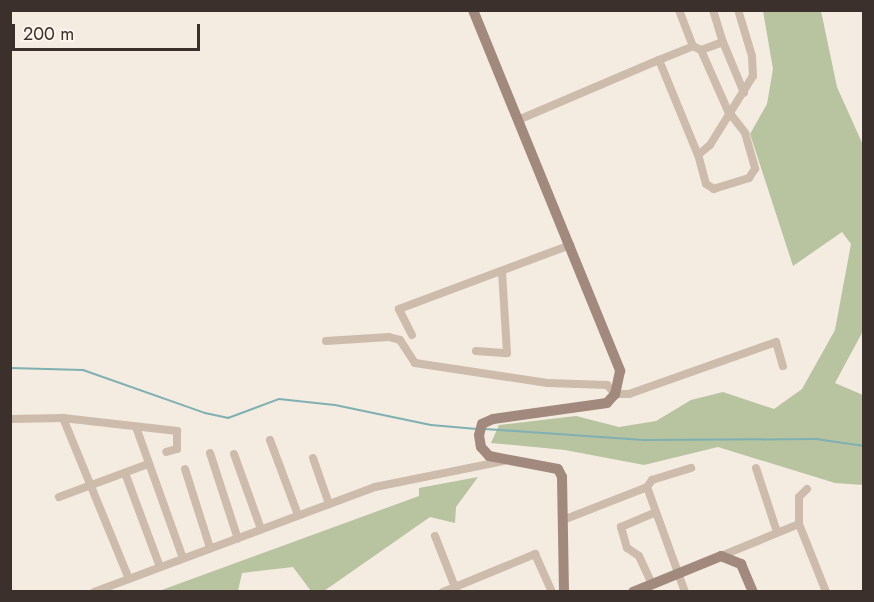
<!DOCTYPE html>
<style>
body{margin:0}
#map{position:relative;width:874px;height:602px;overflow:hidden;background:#f4ebe1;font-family:Jost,sans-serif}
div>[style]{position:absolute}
.green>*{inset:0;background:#b8c4a0}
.stream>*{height:2px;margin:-1px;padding:0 1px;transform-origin:1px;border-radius:1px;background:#7fb0b2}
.street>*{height:8px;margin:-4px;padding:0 4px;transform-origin:4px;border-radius:4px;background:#cdbbac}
.secondary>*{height:10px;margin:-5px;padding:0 5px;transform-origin:5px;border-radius:5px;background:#a18a7d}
span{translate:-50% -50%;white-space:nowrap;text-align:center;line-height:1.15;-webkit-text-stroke:4.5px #fbf5ee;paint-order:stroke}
.frame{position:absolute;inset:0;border:12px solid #3b302b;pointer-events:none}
.scale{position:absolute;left:12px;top:24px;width:188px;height:27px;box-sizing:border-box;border:3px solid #3b302b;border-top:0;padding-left:8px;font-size:18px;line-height:21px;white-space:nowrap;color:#3b302b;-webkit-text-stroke:4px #fbf5ee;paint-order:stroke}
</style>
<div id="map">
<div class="green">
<i style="clip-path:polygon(763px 11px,821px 11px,837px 87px,863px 145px,863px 331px,835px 383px,863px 395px,863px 485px,835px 483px,718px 447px,644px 465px,565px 450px,491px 443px,499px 425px,576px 416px,619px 427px,656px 421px,691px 400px,723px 392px,774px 409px,802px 389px,835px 330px,851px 244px,842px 232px,793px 266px,750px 134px,767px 104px,773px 69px)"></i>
<i style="clip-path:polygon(478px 477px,456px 507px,455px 523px,430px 517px,324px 591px,311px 591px,293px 567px,242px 573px,238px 591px,159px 591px,419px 496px,419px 488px)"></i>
</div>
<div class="stream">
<i style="left:10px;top:368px;width:73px;rotate:1.6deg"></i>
<i style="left:83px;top:370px;width:129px;rotate:19.4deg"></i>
<i style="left:205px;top:413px;width:24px;rotate:12deg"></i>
<i style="left:228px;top:418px;width:54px;rotate:-20.4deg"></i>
<i style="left:279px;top:399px;width:56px;rotate:6.1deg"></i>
<i style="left:335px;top:405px;width:98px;rotate:11.8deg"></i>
<i style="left:431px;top:425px;width:46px;rotate:5deg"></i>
<i style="left:485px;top:429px;width:159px;rotate:4deg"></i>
<i style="left:644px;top:440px;width:172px;rotate:-0.3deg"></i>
<i style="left:816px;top:439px;width:49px;rotate:8.3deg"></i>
</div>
<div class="street">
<i style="left:679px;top:10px;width:39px;rotate:69deg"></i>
<i style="left:713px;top:10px;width:34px;rotate:73deg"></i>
<i style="left:701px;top:50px;width:23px;rotate:-20deg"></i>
<i style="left:723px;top:42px;width:55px;rotate:67.6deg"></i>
<i style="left:659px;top:60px;width:37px;rotate:-22deg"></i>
<i style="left:693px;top:46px;width:9px;rotate:27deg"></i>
<i style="left:701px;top:50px;width:67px;rotate:66.1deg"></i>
<i style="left:728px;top:111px;width:28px;rotate:52deg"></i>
<i style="left:745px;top:133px;width:37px;rotate:74deg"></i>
<i style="left:755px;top:169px;width:11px;rotate:124deg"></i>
<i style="left:749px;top:178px;width:37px;rotate:163deg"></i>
<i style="left:714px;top:189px;width:9px;rotate:-148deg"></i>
<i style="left:706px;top:184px;width:30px;rotate:-105deg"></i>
<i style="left:518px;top:120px;width:153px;rotate:-23.1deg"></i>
<i style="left:659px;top:60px;width:103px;rotate:67.7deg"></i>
<i style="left:698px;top:155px;width:16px;rotate:-40deg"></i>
<i style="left:710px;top:145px;width:81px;rotate:-58.1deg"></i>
<i style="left:753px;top:76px;width:20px;rotate:-93deg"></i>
<i style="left:752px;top:56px;width:45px;rotate:-106.8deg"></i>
<i style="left:412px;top:335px;width:29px;rotate:-117deg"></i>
<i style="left:399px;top:309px;width:183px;rotate:-20.5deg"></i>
<i style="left:326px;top:341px;width:63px;rotate:-3.6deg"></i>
<i style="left:389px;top:337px;width:11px;rotate:15deg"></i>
<i style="left:400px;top:340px;width:27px;rotate:57deg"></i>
<i style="left:415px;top:363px;width:134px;rotate:8.6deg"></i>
<i style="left:548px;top:383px;width:59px;rotate:1.9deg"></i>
<i style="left:607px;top:385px;width:12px;rotate:48deg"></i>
<i style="left:615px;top:394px;width:14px"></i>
<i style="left:629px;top:394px;width:156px;rotate:-19.5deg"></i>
<i style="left:776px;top:342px;width:25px;rotate:74deg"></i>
<i style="left:476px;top:351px;width:31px;rotate:4deg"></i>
<i style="left:507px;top:353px;width:82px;rotate:-93.5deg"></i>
<i style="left:63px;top:418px;width:174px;rotate:67.7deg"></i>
<i style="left:10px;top:419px;width:53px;rotate:-1.1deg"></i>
<i style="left:63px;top:418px;width:115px;rotate:6.5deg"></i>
<i style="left:177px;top:431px;width:18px;rotate:90deg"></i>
<i style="left:177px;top:449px;width:11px;rotate:165deg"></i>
<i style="left:136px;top:427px;width:139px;rotate:70.3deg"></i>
<i style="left:270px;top:440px;width:80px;rotate:69.5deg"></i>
<i style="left:210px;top:453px;width:90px;rotate:72deg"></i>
<i style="left:234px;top:454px;width:80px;rotate:70.2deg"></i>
<i style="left:313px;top:458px;width:49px;rotate:70.8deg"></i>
<i style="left:756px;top:468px;width:67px;rotate:71.8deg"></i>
<i style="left:185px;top:469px;width:83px;rotate:72.4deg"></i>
<i style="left:125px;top:473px;width:100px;rotate:69.6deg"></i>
<i style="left:647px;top:487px;width:9px;rotate:-54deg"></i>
<i style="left:652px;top:480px;width:41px;rotate:-17.1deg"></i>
<i style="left:807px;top:489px;width:11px;rotate:135deg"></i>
<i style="left:799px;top:497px;width:27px;rotate:90deg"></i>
<i style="left:799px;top:524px;width:73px;rotate:68.3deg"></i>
<i style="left:59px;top:497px;width:95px;rotate:-20.3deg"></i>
<i style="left:563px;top:520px;width:90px;rotate:-21.4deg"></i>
<i style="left:647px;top:487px;width:112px;rotate:70.1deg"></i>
<i style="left:435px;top:536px;width:60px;rotate:68.6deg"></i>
<i style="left:721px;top:556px;width:84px;rotate:-22.3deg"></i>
<i style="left:652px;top:584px;width:31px;rotate:-115deg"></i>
<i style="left:639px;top:556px;width:14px;rotate:-146deg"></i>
<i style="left:627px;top:548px;width:22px;rotate:-106deg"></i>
<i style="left:621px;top:527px;width:38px;rotate:-23deg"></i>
<i style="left:94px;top:592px;width:300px;rotate:-20.5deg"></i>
<i style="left:375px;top:487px;width:132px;rotate:-11.4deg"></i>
<i style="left:443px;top:592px;width:100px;rotate:-22.4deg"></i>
<i style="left:535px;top:554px;width:42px;rotate:65.9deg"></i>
</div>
<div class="secondary">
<i style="left:473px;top:10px;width:390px;rotate:67.8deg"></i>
<i style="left:620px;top:371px;width:24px;rotate:102deg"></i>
<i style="left:615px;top:394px;width:12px;rotate:132deg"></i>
<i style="left:607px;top:403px;width:115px;rotate:172deg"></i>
<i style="left:493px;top:419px;width:12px;rotate:156deg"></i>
<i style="left:482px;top:424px;width:11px;rotate:105deg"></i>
<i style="left:479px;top:435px;width:12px;rotate:81deg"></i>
<i style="left:481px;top:447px;width:12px;rotate:48deg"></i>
<i style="left:489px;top:456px;width:70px;rotate:10.7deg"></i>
<i style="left:558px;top:469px;width:9px;rotate:63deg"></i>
<i style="left:562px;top:477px;width:115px;rotate:89deg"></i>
<i style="left:633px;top:592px;width:95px;rotate:-22.2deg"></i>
<i style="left:721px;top:556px;width:22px;rotate:22deg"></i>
<i style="left:741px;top:564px;width:30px;rotate:67deg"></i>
</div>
<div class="frame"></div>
<div class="scale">200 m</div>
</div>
